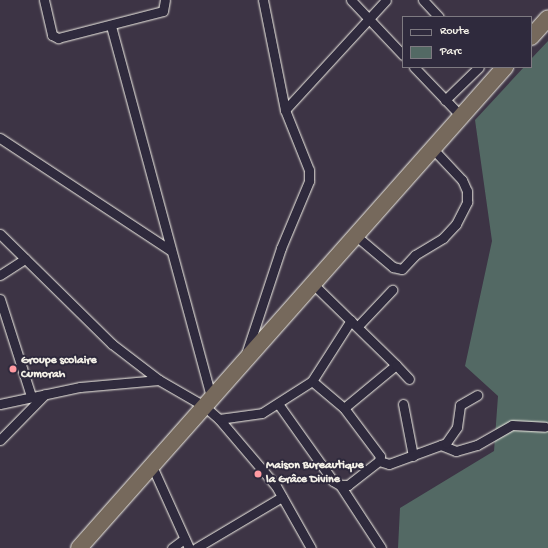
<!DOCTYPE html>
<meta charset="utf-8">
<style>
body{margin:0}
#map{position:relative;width:548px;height:548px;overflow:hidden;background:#3d3445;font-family:"Gochi Hand",sans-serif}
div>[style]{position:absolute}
.green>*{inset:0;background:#536964}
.roads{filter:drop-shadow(0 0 1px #f4f1e8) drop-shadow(0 0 1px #f4f1e8)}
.street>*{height:9px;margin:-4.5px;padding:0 4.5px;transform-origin:4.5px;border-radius:4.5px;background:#2f2a3d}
.highway>*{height:16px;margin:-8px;padding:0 8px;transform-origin:8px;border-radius:8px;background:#76695c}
.dots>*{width:11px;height:11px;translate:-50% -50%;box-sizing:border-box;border:2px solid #2f2a3d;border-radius:50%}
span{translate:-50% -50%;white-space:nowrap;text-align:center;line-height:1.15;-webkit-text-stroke:4px #2f2a3d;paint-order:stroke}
.poi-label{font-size:12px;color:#f4f1e8;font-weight:700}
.left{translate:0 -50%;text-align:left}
.legend{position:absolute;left:402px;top:16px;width:130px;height:52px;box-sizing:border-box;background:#2f2a3d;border:1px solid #7e7a81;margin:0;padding:5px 7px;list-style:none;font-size:12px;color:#f4f1e8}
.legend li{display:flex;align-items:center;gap:8px;height:20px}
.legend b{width:20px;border:1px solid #7e7a81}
</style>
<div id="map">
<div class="green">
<i style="clip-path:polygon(548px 41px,548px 548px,398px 548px,400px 508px,494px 451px,498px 396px,465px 366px,492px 241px,475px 120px,524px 67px,531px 67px,531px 59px)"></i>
</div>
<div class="roads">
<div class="street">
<i style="left:44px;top:0;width:36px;rotate:77deg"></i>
<i style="left:52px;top:35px;width:7px;rotate:27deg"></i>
<i style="left:58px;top:38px;width:108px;rotate:-14.4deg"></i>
<i style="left:163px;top:11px;width:11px;rotate:-80deg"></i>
<i style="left:351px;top:0;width:76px;rotate:46.6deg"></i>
<i style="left:423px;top:0;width:23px;rotate:47deg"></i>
<i style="left:111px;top:26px;width:384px;rotate:74.9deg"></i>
<i style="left:414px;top:67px;width:68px;rotate:46.2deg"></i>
<i style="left:445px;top:100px;width:47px;rotate:-44.1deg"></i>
<i style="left:285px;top:110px;width:149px;rotate:-47.4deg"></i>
<i style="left:0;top:138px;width:204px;rotate:33.4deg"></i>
<i style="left:0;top:234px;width:157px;rotate:44.5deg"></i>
<i style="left:112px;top:344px;width:59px;rotate:37.5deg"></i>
<i style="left:355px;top:235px;width:50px;rotate:40.1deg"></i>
<i style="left:393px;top:267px;width:9px;rotate:13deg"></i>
<i style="left:402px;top:269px;width:19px;rotate:-47deg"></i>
<i style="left:415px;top:255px;width:33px;rotate:-31deg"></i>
<i style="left:443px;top:238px;width:19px;rotate:-47deg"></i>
<i style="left:456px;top:224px;width:25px;rotate:-63deg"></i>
<i style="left:467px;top:202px;width:11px;rotate:-90deg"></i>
<i style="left:467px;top:191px;width:12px;rotate:-114deg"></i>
<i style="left:462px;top:180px;width:44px;rotate:-133.2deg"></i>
<i style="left:0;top:275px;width:30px;rotate:-33deg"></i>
<i style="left:313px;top:284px;width:116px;rotate:44.3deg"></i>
<i style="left:0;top:299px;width:102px;rotate:72.3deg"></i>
<i style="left:358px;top:326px;width:50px;rotate:-46.6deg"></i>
<i style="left:246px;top:354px;width:112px;rotate:-71.7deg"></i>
<i style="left:281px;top:248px;width:73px;rotate:-67.3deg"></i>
<i style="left:309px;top:181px;width:11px;rotate:-90deg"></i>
<i style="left:309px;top:170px;width:65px;rotate:-111.8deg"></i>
<i style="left:285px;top:110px;width:112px;rotate:-101.3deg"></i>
<i style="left:312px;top:381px;width:42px;rotate:40.2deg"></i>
<i style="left:344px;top:408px;width:67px;rotate:-39.6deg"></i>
<i style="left:396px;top:365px;width:19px;rotate:47deg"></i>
<i style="left:0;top:404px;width:82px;rotate:-12deg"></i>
<i style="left:80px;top:387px;width:79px;rotate:-5.1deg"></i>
<i style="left:159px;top:380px;width:52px;rotate:30deg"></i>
<i style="left:204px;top:406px;width:20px;rotate:41deg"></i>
<i style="left:219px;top:419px;width:88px;rotate:49.6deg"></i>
<i style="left:276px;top:486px;width:71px;rotate:60.6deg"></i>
<i style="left:403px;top:404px;width:53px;rotate:79.1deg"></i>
<i style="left:279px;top:405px;width:93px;rotate:54.6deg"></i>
<i style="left:333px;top:481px;width:8px;rotate:30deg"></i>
<i style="left:340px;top:485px;width:8px"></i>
<i style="left:348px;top:485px;width:39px;rotate:-38deg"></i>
<i style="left:379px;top:461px;width:5px;rotate:-79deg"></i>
<i style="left:380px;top:456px;width:60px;rotate:-126.9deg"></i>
<i style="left:219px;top:419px;width:43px;rotate:-7.9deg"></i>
<i style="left:262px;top:413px;width:59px;rotate:-32.6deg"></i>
<i style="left:312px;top:381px;width:72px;rotate:-57.4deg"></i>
<i style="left:0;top:440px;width:64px;rotate:-45.6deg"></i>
<i style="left:441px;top:445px;width:16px;rotate:22deg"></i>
<i style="left:456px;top:451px;width:22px;rotate:-16deg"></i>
<i style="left:477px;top:445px;width:40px;rotate:-29.7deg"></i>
<i style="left:512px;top:425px;width:33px;rotate:3deg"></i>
<i style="left:379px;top:461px;width:10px;rotate:17deg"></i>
<i style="left:389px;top:464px;width:61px;rotate:-20.2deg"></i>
<i style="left:446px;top:443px;width:19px;rotate:-55deg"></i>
<i style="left:457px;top:427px;width:22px;rotate:-82deg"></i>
<i style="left:460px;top:405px;width:20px;rotate:-30deg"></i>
<i style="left:152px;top:466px;width:90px;rotate:65.7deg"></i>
<i style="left:340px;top:485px;width:75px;rotate:56.9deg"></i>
<i style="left:172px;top:548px;width:15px;rotate:-37deg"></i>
<i style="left:196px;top:548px;width:100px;rotate:-30.7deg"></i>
</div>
<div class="highway">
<i style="left:531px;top:37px;width:25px;rotate:-48deg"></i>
<i style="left:79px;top:548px;width:643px;rotate:-48.47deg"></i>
</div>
</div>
<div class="dots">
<i style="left:13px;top:369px;background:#ff9aa2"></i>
<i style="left:258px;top:474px;background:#ff9aa2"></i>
</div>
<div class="poi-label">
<span class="left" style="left:21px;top:369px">Groupe scolaire<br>Cumorah</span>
<span class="left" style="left:266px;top:474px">Maison Bureautique<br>la Grâce Divine</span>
</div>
<ul class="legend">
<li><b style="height:5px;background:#2f2a3d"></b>Route</li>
<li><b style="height:11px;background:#536964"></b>Parc</li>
</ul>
</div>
